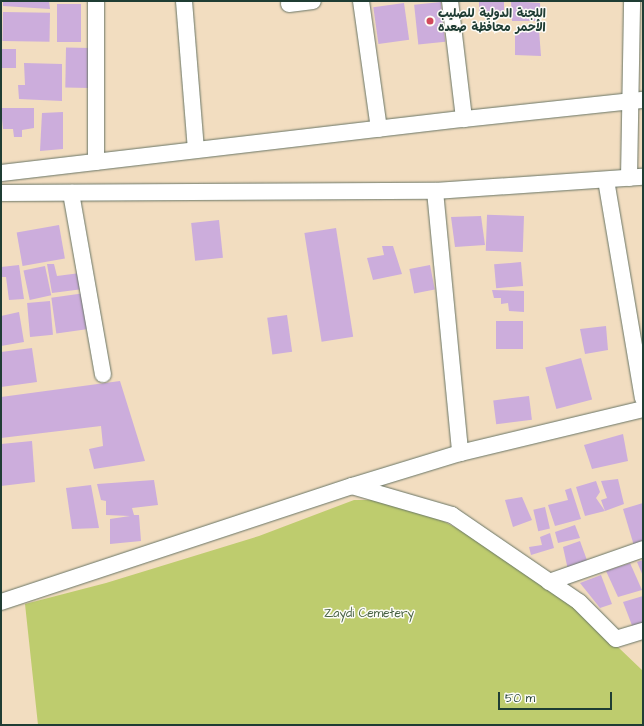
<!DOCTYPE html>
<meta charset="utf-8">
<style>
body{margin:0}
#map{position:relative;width:644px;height:726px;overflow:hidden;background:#f2ddc0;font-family:"Architects Daughter","Playpen Sans Arabic",sans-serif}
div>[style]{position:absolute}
.green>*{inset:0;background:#becc6e}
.building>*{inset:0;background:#ccaddc;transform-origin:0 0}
.roads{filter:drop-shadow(0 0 1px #697565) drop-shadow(0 0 1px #697565)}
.minor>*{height:16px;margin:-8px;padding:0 8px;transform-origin:8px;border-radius:8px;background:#fff}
.dots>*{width:11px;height:11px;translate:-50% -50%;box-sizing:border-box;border:2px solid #fdfcf7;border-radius:50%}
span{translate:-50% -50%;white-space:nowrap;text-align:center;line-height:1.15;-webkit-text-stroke:3px #fdfcf7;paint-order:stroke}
.poi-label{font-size:12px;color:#1f3d34;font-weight:700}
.left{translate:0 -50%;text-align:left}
.park-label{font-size:12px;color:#476142}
.frame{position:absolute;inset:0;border:2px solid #1f3d34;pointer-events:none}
.scale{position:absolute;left:498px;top:692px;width:114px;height:18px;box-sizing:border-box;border:2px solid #1f3d34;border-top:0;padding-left:5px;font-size:12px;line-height:14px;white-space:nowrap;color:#1f3d34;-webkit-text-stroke:3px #fdfcf7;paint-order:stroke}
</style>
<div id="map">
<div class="green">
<i style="clip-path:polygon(354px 500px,376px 500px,437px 518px,476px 538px,572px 603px,643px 671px,643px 725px,38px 725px,25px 604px,106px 583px,259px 536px)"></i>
</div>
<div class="building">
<i style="clip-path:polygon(3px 1px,49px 1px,50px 9px,3px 6px)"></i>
<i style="left:479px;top:1px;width:25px;height:14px"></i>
<i style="clip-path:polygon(511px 1px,540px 3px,541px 21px,512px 21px)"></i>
<i style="left:441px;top:2px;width:40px;height:27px;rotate:84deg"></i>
<i style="left:404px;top:3px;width:37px;height:31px;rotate:82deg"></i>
<i style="left:57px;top:4px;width:24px;height:38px"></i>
<i style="left:3px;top:12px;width:47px;height:29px;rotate:1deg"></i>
<i style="clip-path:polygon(539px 30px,541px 56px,515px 55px,515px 32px)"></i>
<i style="left:90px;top:48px;width:40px;height:24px;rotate:91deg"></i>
<i style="left:2px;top:49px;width:14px;height:19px"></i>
<i style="clip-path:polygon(24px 63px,62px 64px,62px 101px,19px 99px,18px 85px,25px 85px)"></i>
<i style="clip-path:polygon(1px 108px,34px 108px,34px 128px,22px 130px,22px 137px,14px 137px,13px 129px,3px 129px)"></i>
<i style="clip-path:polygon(63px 112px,63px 149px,40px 151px,42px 113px)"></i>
<i style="clip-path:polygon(481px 216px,485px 245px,455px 247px,451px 217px)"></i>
<i style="left:524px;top:216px;width:36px;height:37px;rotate:92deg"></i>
<i style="left:219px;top:220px;width:38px;height:28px;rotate:84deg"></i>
<i style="left:59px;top:225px;width:34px;height:43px;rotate:80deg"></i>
<i style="left:336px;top:228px;width:110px;height:32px;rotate:81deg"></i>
<i style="clip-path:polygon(382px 246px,393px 246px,402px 274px,373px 280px,367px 258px,384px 255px)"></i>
<i style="left:521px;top:262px;width:24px;height:27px;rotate:85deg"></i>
<i style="clip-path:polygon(47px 264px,54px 264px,57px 276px,80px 273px,83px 289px,52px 293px)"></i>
<i style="clip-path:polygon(19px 265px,24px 299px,9px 300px,6px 277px,1px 277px,1px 267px)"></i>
<i style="left:430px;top:265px;width:25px;height:21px;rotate:79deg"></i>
<i style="left:45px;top:266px;width:30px;height:22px;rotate:78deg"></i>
<i style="clip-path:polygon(492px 290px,524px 291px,524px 312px,509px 311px,508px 303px,501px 304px,501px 298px,494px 298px)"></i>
<i style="left:85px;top:293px;width:36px;height:34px;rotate:82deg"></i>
<i style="left:50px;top:301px;width:34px;height:23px;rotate:85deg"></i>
<i style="clip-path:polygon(19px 312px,24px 342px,1px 346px,1px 316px)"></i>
<i style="left:287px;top:315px;width:37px;height:20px;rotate:82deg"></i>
<i style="left:496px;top:321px;width:27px;height:28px"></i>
<i style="clip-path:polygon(606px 326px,608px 350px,585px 354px,580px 329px)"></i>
<i style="clip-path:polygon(32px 348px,37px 382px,1px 387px,1px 352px)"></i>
<i style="left:581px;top:358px;width:43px;height:37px;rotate:75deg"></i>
<i style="clip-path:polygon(120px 381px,145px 461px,94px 469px,89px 449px,103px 446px,101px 426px,1px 438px,1px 397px)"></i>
<i style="left:529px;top:396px;width:24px;height:36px;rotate:83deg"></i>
<i style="clip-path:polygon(623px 434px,628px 461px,592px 469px,584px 445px)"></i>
<i style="clip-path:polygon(32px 441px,35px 482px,1px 486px,1px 444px)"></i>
<i style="clip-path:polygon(618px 479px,624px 504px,605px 511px,601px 500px,607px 498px,601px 481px)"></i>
<i style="clip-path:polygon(154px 480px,158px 505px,132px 508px,134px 515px,139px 515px,141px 541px,110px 544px,110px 519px,130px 516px,106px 515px,106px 501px,101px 500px,97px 484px)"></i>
<i style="clip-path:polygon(596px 481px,600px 492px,596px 498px,605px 511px,585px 516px,576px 487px)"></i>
<i style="clip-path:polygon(91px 485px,99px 528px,72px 529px,66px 488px)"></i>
<i style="clip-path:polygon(571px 488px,581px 519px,555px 526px,548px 505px,568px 500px,565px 490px)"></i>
<i style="clip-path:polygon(522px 497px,532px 520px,513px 527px,505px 500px)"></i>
<i style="clip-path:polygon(643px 503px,643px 547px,635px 549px,623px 509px)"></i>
<i style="left:545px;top:507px;width:22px;height:12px;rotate:77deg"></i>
<i style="clip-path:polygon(575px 525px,580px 538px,558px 543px,555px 532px)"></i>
<i style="clip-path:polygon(550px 533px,554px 548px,531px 555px,529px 547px,542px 545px,540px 537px)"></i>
<i style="clip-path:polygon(580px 541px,588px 563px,568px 570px,563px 547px)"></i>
<i style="clip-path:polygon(643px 560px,643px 576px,637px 562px)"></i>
<i style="clip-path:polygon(630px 563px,642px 590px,618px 597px,606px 571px)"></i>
<i style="clip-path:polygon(601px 575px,612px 604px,600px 608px,580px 583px)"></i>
<i style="clip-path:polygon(643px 596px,643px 624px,633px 628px,623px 602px)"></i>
</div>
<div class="roads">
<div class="minor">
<i style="left:184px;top:1px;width:149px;rotate:85.4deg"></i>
<i style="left:361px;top:1px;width:129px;rotate:82deg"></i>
<i style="left:450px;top:1px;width:119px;rotate:83.2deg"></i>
<i style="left:289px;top:4px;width:24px;rotate:-7deg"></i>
<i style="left:96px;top:162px;width:161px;rotate:-90deg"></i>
<i style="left:1px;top:173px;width:466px;rotate:-6.7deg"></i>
<i style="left:464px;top:119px;width:180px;rotate:-6.1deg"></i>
<i style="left:629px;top:178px;width:177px;rotate:-89deg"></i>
<i style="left:606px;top:180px;width:221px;rotate:80.4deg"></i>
<i style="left:435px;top:191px;width:263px;rotate:84.5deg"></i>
<i style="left:1px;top:193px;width:434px;rotate:-0.3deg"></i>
<i style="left:435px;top:191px;width:208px;rotate:-3.9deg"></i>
<i style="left:71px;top:193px;width:184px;rotate:80deg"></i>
<i style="left:352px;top:486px;width:104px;rotate:16.2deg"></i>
<i style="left:452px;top:515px;width:154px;rotate:34.4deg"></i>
<i style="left:579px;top:602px;width:52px;rotate:45deg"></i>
<i style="left:616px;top:639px;width:28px;rotate:-17deg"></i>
<i style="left:549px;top:582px;width:100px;rotate:-19.3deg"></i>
<i style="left:1px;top:602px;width:370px;rotate:-18.3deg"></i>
<i style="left:352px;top:486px;width:113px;rotate:-17deg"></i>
<i style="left:460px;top:453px;width:188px;rotate:-13.5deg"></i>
</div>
</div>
<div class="dots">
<i style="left:430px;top:21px;background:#d1495b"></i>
</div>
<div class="poi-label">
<span class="left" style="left:438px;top:21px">اللجنة الدولية للصليب<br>الأحمر محافظة صعده</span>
</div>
<div class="park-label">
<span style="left:369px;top:614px">Zaydi Cemetery</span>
</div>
<div class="frame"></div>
<div class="scale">50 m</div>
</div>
